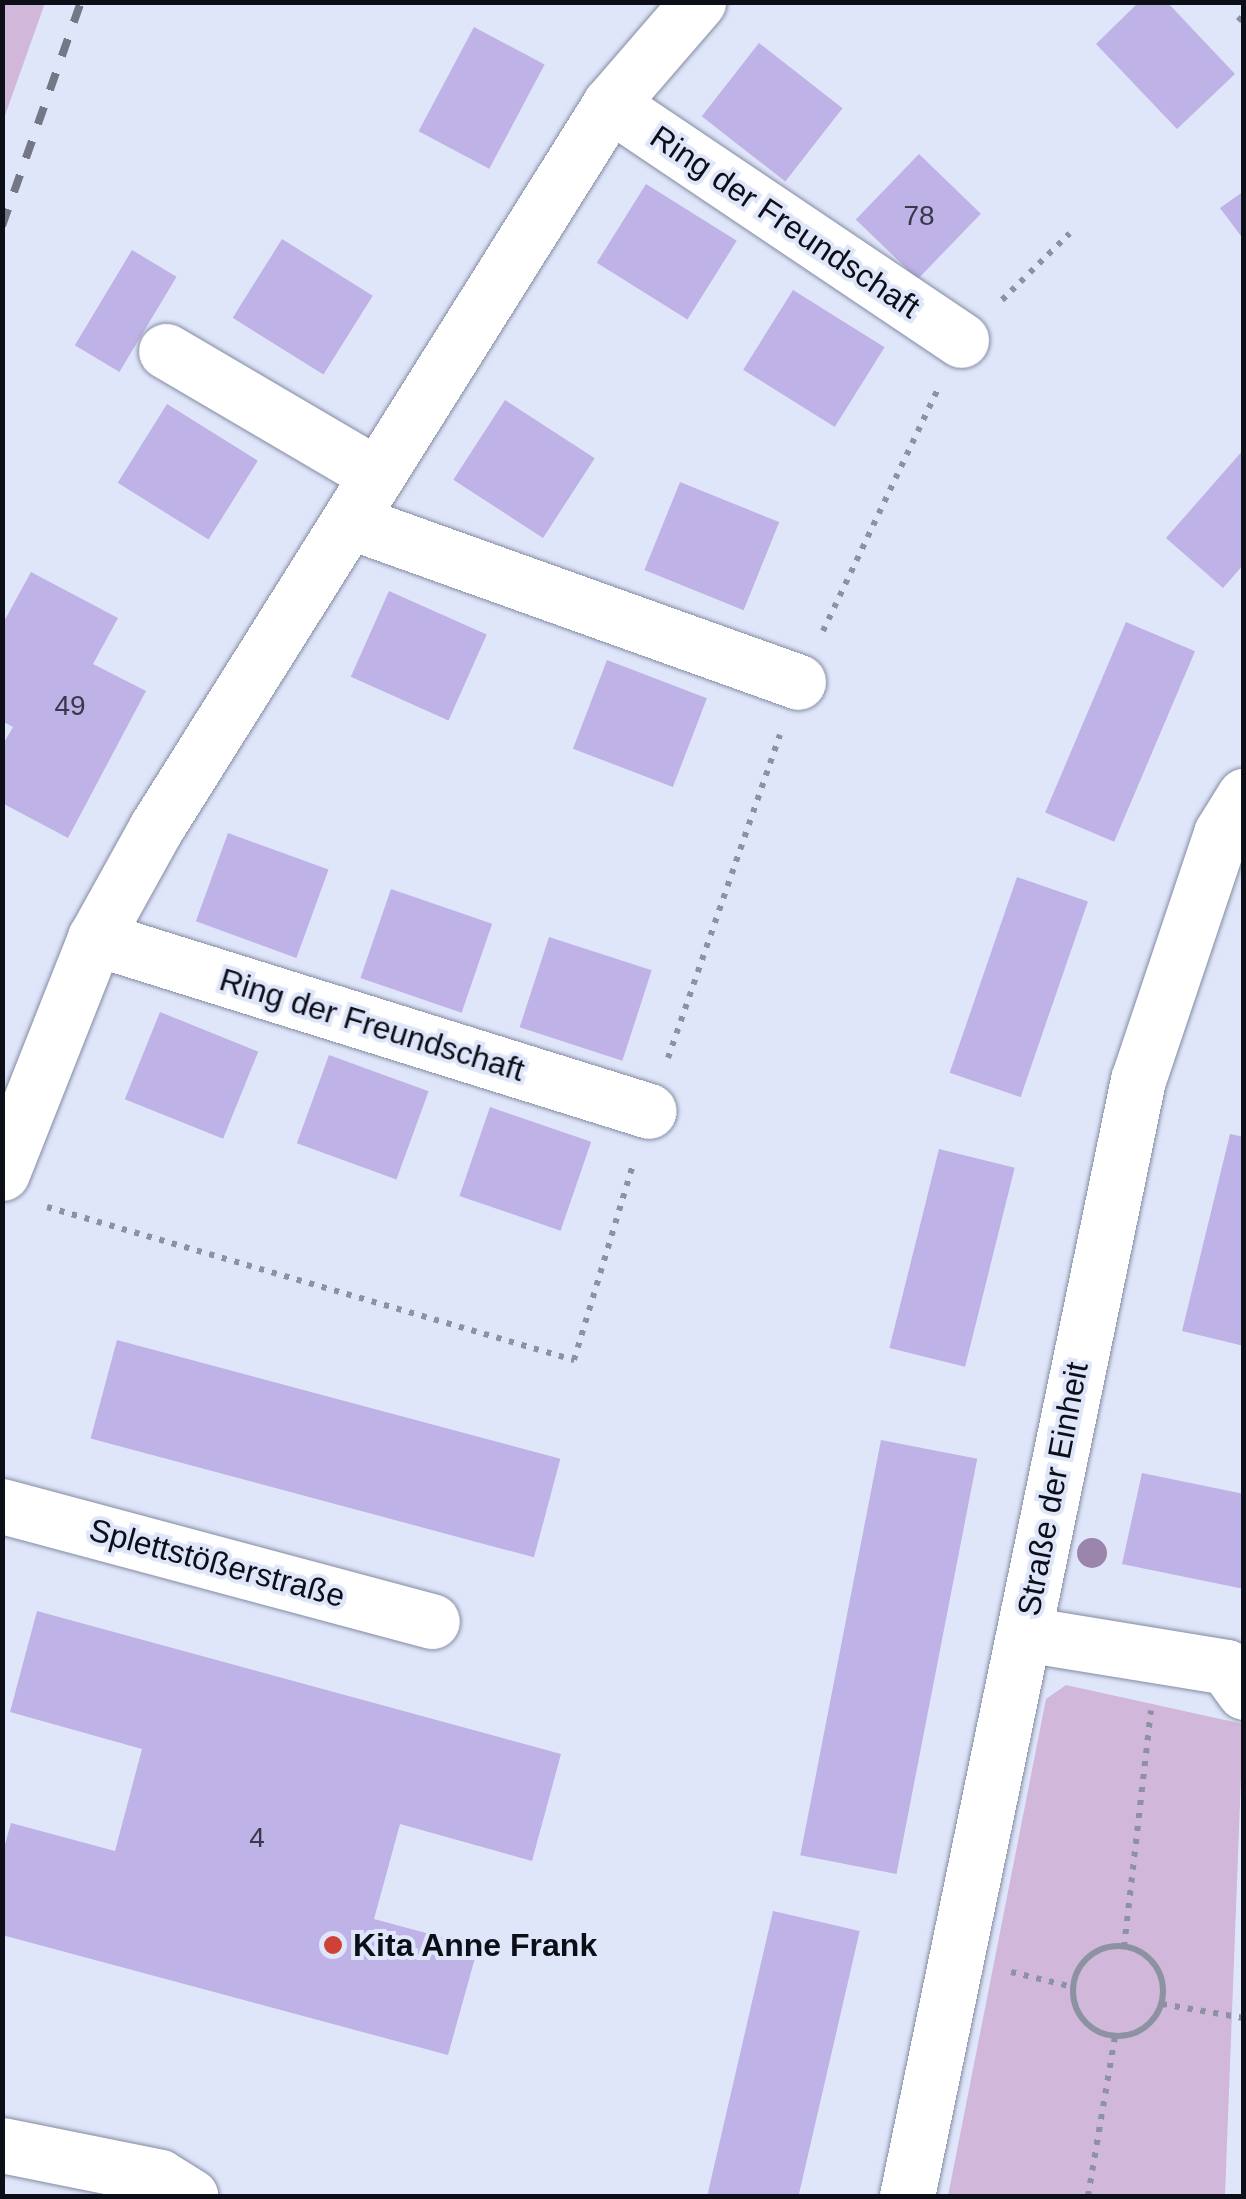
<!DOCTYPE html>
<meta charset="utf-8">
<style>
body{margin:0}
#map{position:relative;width:1246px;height:2199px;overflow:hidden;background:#dfe6fa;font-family:Helvetica,sans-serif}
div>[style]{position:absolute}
.green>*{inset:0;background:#d1b7d9}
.building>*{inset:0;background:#beb2e6;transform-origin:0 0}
.path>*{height:6px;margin-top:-3px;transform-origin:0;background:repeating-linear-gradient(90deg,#8d92a2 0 5px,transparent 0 13px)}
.path>.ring{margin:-3px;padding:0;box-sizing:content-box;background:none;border:6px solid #8d92a2;border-radius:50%}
.roads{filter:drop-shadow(0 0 2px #848ba2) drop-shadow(0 0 2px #848ba2)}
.minor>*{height:55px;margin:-27.5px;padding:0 27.5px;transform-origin:27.5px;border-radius:27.5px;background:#fff}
.rail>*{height:8px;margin-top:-4px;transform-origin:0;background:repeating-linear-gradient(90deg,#747886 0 18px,transparent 0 36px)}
.trees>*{width:30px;height:30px;margin:-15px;border-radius:50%;background:#9a85ad}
.dots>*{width:28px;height:28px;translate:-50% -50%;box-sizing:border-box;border:5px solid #dfe6fa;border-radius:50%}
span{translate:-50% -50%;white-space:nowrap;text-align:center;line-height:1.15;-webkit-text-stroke:8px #dfe6fa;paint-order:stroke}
.number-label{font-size:28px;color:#39384c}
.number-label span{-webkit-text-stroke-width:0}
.street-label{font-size:32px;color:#0d0f18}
.poi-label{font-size:32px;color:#0d0f18;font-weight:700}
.left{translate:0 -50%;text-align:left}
.frame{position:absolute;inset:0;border:5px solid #0d0f18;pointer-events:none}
</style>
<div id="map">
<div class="green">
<i style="clip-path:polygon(3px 2px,45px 3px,3px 121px,2px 3px)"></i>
<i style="clip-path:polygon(1066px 1685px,1243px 1724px,1225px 2196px,948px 2196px,1046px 1699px)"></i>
</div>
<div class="building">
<i style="clip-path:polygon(1139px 2px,1167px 2px,1235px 74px,1177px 129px,1096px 44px)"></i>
<i style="left:474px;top:27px;width:80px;height:118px;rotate:28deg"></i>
<i style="left:759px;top:43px;width:106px;height:93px;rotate:38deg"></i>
<i style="left:919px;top:154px;width:86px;height:91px;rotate:44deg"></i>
<i style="left:646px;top:184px;width:107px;height:93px;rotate:32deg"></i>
<i style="clip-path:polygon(1244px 191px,1244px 240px,1220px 208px)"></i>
<i style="left:282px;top:239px;width:107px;height:93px;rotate:32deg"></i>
<i style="left:132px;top:250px;width:52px;height:111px;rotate:31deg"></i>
<i style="left:793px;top:290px;width:108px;height:94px;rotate:32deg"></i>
<i style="left:505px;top:400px;width:107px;height:95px;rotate:33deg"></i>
<i style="left:167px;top:404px;width:107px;height:93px;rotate:32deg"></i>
<i style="clip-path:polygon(1244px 449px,1244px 564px,1223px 588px,1166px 538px)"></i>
<i style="left:680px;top:482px;width:107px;height:95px;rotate:22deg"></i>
<i style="clip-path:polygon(31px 572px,118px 618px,93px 664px,146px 691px,68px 838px,2px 803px,2px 746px,13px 727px,2px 721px,2px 625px)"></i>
<i style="left:389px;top:591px;width:107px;height:94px;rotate:24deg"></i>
<i style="left:1126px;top:622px;width:75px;height:207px;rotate:23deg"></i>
<i style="left:607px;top:660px;width:107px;height:95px;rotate:21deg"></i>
<i style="left:228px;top:833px;width:107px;height:94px;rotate:20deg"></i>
<i style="left:1017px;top:877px;width:75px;height:207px;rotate:19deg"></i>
<i style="left:391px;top:889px;width:107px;height:94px;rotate:19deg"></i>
<i style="left:549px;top:937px;width:108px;height:95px;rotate:18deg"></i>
<i style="left:160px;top:1012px;width:106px;height:94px;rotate:22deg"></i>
<i style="left:329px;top:1055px;width:106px;height:94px;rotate:20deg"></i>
<i style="left:490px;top:1107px;width:107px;height:94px;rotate:19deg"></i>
<i style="clip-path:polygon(1230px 1134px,1244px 1137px,1244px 1346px,1182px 1331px)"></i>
<i style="left:939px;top:1149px;width:78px;height:205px;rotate:14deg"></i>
<i style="left:117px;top:1340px;width:459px;height:102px;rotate:15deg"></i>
<i style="left:881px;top:1440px;width:98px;height:423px;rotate:11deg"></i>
<i style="clip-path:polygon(1142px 1473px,1244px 1494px,1244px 1589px,1122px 1564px)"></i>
<i style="clip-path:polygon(37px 1611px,561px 1754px,532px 1861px,400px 1824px,374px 1919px,478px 1947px,448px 2055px,2px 1935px,2px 1855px,11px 1823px,115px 1851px,142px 1749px,10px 1712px)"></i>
<i style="left:773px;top:1911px;width:89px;height:293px;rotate:13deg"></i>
</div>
<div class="path">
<i style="left:1238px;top:21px;width:8px;rotate:-45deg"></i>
<i style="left:1002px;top:300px;width:95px;rotate:-44.6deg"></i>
<i style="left:823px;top:631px;width:268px;rotate:-64.6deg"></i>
<i style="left:668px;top:1058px;width:342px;rotate:-70.9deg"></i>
<i style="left:47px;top:1207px;width:549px;rotate:16.19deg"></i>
<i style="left:574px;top:1360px;width:204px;rotate:-73.2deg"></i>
<i class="ring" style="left:1073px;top:1946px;width:84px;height:84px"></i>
<i style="left:1124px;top:1947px;width:238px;rotate:-83.5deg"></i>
<i style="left:1011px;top:1972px;width:64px;rotate:13.6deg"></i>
<i style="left:1162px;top:2004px;width:83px;rotate:9.7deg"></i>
<i style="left:1088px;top:2196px;width:162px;rotate:-80.4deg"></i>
</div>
<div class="roads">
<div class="minor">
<i style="left:610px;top:104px;width:423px;rotate:33.9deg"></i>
<i style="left:166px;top:351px;width:245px;rotate:30.4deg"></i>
<i style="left:349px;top:521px;width:477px;rotate:19.7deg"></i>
<i style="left:95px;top:938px;width:580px;rotate:17.34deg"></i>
<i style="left:2px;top:1173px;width:253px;rotate:-68.4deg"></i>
<i style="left:95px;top:938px;width:126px;rotate:-61deg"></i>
<i style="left:156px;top:828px;width:855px;rotate:-57.91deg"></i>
<i style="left:610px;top:104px;width:135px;rotate:-49.2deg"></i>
<i style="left:2px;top:1506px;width:445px;rotate:15deg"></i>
<i style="left:1025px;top:1634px;width:204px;rotate:9.3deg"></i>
<i style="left:1226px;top:1667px;width:31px;rotate:54deg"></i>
<i style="left:2px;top:2145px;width:161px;rotate:11.4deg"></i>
<i style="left:160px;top:2177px;width:36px;rotate:32deg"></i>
<i style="left:907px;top:2196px;width:1140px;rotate:-78.31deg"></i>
<i style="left:1138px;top:1080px;width:261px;rotate:-71.4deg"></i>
<i style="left:1221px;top:833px;width:44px;rotate:-58.1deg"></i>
</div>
</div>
<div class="rail">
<i style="left:2px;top:226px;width:238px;rotate:-70.6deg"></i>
</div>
<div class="trees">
<i style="left:1092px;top:1553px"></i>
</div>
<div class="dots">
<i style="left:333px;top:1945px;background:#cf4137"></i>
</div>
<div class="number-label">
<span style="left:919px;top:216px">78</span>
<span style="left:70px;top:706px">49</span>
<span style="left:257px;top:1838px">4</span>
</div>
<div class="street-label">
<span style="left:785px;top:222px;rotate:34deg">Ring der Freundschaft</span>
<span style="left:372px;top:1025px;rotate:17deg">Ring der Freundschaft</span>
<span style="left:1053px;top:1489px;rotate:-79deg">Straße der Einheit</span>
<span style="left:217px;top:1563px;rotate:15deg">Splettstößerstraße</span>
</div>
<div class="poi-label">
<span class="left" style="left:353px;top:1945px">Kita Anne Frank</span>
</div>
<div class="frame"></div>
</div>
